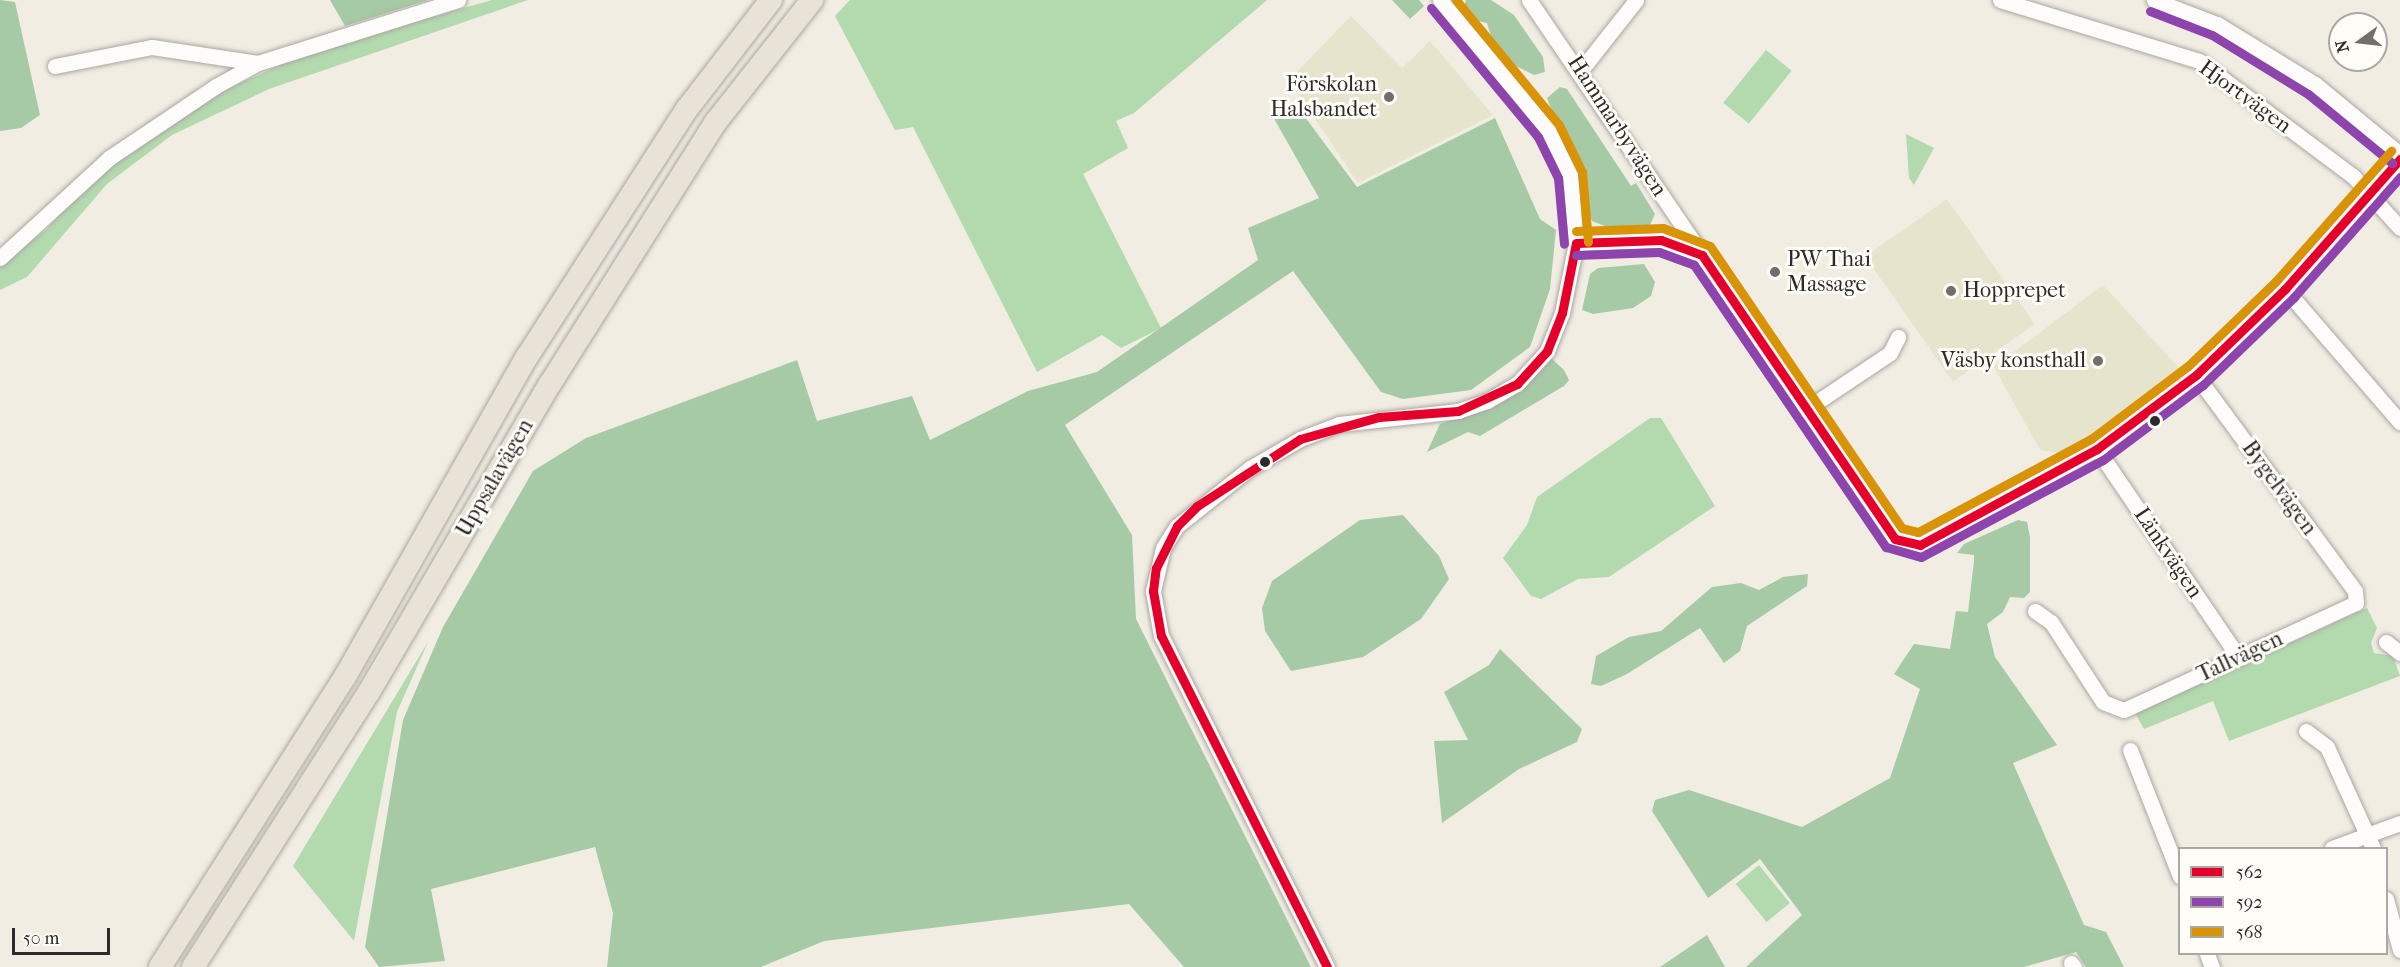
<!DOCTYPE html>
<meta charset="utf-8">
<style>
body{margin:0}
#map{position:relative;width:2400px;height:967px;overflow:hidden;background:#f1ede3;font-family:"IM FELL French Canon",serif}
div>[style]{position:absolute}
.built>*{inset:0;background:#e7e4cd;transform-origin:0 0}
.green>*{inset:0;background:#b3d9af;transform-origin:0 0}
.forest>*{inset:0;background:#a6caa5}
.roads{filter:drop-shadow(0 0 2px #aaa7a2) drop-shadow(0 0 2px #aaa7a2)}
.minor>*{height:15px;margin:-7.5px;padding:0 7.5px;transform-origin:7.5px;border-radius:7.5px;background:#fdfcfb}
.highway>*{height:22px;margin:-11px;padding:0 11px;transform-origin:11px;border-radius:11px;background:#e9e3d7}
.bus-1>*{height:9px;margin:-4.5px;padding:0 4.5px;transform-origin:4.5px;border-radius:4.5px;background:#e4002b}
.bus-2>*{height:9px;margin:-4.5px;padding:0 4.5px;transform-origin:4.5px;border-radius:4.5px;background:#8e44ad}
.bus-3>*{height:9px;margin:-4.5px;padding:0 4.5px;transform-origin:4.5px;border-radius:4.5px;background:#d89406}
.dots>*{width:16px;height:16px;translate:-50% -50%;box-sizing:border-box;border:3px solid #fdfcf7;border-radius:50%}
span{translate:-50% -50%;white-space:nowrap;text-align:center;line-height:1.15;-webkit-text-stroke:6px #fdfcf7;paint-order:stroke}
.poi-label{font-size:22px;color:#2b2b2b}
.right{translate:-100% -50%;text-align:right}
.left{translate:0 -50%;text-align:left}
.street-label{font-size:22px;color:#2b2b2b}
.legend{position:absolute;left:2178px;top:847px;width:210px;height:108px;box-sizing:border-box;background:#fdfcf7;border:2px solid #a9a8a5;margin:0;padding:8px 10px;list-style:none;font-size:18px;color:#2b2b2b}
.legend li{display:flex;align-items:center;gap:12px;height:30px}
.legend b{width:30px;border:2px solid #a9a8a5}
.north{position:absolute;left:2328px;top:12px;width:60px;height:60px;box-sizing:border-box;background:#fdfcf7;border:2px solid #a9a8a5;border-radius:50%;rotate:255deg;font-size:16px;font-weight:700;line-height:24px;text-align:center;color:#2b2b2b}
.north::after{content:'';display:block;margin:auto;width:21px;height:27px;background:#706f6b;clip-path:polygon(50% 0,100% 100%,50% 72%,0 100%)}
.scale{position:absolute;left:12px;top:928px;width:98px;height:27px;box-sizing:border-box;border:3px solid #2b2b2b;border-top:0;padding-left:8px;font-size:18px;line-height:21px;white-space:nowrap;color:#2b2b2b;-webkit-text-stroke:4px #fdfcf7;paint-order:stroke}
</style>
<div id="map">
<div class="built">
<i style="clip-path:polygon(1351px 16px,1402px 68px,1430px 41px,1493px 115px,1358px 183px,1289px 80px)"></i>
<i style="left:1947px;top:199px;width:153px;height:100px;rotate:55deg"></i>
<i style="clip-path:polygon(2103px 285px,2180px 369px,2066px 454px,2040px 450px,1994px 367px)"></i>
</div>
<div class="green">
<i style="clip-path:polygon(492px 0,528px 0,269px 89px,172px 135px,107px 184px,27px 277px,0 290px,0 266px,47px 229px,89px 182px,220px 92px,315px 50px)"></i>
<i style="clip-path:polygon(850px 0,1267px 0,1134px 113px,1116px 121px,1128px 148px,1083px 174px,1161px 328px,1121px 348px,1102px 335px,1037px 372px,913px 127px,895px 130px,835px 16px)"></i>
<i style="left:1766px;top:50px;width:33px;height:68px;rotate:39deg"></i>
<i style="clip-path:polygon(1906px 134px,1934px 148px,1914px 185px,1909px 178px)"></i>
<i style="clip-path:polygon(1650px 418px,1661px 418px,1715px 506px,1609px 577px,1578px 579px,1541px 599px,1531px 596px,1503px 558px,1527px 525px,1537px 497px)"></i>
<i style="clip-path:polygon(2367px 608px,2377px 628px,2371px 643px,2374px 653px,2393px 656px,2400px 676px,2229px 741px,2213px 701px,2144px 729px,2135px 713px)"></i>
<i style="clip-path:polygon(428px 642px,397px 712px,354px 941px,293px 866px)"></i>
<i style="left:1759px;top:865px;width:49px;height:30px;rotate:51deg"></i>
</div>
<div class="forest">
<i style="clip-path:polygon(0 0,15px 2px,40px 115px,21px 128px,0 131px)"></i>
<i style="clip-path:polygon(330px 0,428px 0,345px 26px)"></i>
<i style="clip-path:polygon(1392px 0,1419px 0,1424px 6px,1410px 19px)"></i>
<i style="clip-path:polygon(1466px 0,1491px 0,1514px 15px,1543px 57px,1545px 72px,1534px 75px,1508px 62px,1493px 43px,1487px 23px,1473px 20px,1464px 7px)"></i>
<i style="clip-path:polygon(1560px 87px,1567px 89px,1631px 186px,1636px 183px,1655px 214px,1649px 227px,1610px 228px,1592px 221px,1547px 98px)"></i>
<i style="clip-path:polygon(1296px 105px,1357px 187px,1495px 118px,1540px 219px,1556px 230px,1550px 289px,1530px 347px,1471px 390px,1403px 399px,1381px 392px,1293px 271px,1065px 425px,1132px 535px,1136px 619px,1311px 967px,1184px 967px,1129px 904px,824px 941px,761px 967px,607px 967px,613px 913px,595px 847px,431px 889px,445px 961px,379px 967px,365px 947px,403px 720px,443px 627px,533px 471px,586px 438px,797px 360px,817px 421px,912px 396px,930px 440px,1028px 391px,1097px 372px,1258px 260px,1248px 228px,1319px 198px,1272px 115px)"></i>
<i style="clip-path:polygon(1644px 264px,1655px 282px,1651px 296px,1633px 308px,1593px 314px,1582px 310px,1590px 274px,1598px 268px)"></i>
<i style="clip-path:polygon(1552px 359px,1564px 370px,1569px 380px,1564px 386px,1480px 436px,1468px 432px,1427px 452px,1440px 424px,1490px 408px,1521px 391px)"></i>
<i style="clip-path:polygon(1403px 515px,1439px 556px,1449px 579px,1421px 619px,1363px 657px,1291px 671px,1265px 631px,1262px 608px,1272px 581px,1360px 520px)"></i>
<i style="clip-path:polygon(2018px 520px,2027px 522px,2030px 537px,2030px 592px,2024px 598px,2010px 597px,2003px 612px,1987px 624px,1995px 657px,2057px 745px,2013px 763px,2084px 925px,2106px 932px,2124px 967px,2086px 967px,2076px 952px,2024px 967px,1746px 967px,1802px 915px,1760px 859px,1708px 898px,1652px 811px,1655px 800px,1689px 790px,1802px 827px,1890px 778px,1920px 689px,1894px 674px,1914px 644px,1950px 649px,1956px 611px,1968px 612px,1974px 561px,1974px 555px,1957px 553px,1964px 544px)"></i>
<i style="clip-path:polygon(1808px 574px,1807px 586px,1747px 626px,1740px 651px,1724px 663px,1700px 628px,1627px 674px,1601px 686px,1591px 684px,1596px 656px,1629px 637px,1661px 631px,1712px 587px,1741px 583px,1759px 590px,1783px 577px)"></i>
<i style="clip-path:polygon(1500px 649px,1582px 729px,1577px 742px,1519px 769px,1442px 823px,1434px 741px,1468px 740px,1444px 692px,1489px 665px)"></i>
<i style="clip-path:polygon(1707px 935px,1725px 967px,1660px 967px)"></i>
</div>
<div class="roads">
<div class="minor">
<i style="left:1529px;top:0;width:308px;rotate:55.8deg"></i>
<i style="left:2000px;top:0;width:208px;rotate:17deg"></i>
<i style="left:2199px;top:61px;width:192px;rotate:36.8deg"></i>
<i style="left:2353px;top:176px;width:70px;rotate:47.9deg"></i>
<i style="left:2154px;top:0;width:67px;rotate:20.9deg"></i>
<i style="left:2217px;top:24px;width:115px;rotate:31.5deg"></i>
<i style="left:2315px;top:84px;width:110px;rotate:39.5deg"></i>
<i style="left:55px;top:66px;width:99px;rotate:-11.1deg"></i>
<i style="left:152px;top:47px;width:107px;rotate:8.6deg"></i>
<i style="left:1581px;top:70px;width:89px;rotate:-51.8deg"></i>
<i style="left:1576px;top:243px;width:85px;rotate:-2deg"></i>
<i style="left:1661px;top:240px;width:44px;rotate:20.1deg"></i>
<i style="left:1702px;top:255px;width:343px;rotate:55.8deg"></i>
<i style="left:1895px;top:539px;width:26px;rotate:13deg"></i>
<i style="left:1920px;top:545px;width:201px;rotate:-28.5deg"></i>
<i style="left:2097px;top:449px;width:124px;rotate:-36.8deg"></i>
<i style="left:2196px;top:375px;width:124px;rotate:-44deg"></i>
<i style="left:2285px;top:289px;width:174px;rotate:-48.5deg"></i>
<i style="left:0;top:258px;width:148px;rotate:-42.5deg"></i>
<i style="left:109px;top:158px;width:129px;rotate:-33.9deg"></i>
<i style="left:216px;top:86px;width:48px;rotate:-28.7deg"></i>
<i style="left:258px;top:63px;width:210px;rotate:-17.5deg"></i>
<i style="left:2285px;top:289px;width:176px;rotate:49.2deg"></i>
<i style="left:1805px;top:410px;width:102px;rotate:-33.8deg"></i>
<i style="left:1890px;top:353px;width:18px;rotate:-63deg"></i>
<i style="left:2097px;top:449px;width:253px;rotate:55.8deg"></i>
<i style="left:2035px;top:611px;width:19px;rotate:35deg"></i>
<i style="left:2051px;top:622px;width:95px;rotate:57deg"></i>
<i style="left:2103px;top:702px;width:22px;rotate:21deg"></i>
<i style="left:2124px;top:710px;width:255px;rotate:-24.8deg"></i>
<i style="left:2356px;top:603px;width:12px;rotate:-95deg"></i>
<i style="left:2355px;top:591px;width:268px;rotate:-126.4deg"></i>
<i style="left:2386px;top:642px;width:18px;rotate:38deg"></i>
<i style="left:2306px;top:731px;width:26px;rotate:37deg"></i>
<i style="left:2327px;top:747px;width:111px;rotate:65.5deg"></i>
<i style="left:2130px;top:750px;width:136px;rotate:68.4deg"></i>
<i style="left:2332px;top:848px;width:72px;rotate:-20.2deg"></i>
<i style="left:2386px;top:899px;width:53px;rotate:74.6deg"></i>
<i style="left:2207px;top:954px;width:14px;rotate:69deg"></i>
<i style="left:2071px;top:963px;width:5px;rotate:53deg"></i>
<i style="left:1327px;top:967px;width:370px;rotate:-116.6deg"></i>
<i style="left:1161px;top:636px;width:46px;rotate:-100.1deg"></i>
<i style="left:1153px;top:591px;width:44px;rotate:-76.9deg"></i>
<i style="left:1163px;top:548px;width:26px;rotate:-58deg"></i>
<i style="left:1177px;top:526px;width:93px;rotate:-38.5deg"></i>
<i style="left:1250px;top:468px;width:58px;rotate:-30.1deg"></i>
<i style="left:1300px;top:439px;width:42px;rotate:-21deg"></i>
<i style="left:1339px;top:424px;width:120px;rotate:-6.2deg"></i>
<i style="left:1458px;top:411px;width:31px;rotate:-19deg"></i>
<i style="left:1487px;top:401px;width:34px;rotate:-30deg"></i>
<i style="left:1517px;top:384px;width:45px;rotate:-47.7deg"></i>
<i style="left:1547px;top:351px;width:41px;rotate:-68.5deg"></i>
<i style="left:1562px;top:313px;width:71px;rotate:-78.7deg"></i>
<i style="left:1576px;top:243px;width:68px;rotate:-95deg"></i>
<i style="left:1570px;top:175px;width:50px;rotate:-116.1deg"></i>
<i style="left:1548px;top:130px;width:169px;rotate:-129.7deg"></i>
</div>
<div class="highway">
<i style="left:160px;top:967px;width:346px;rotate:-57.5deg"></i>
<i style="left:346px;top:675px;width:366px;rotate:-60.4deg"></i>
<i style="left:527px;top:357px;width:295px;rotate:-57.2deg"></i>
<i style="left:687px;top:109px;width:138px;rotate:-52.4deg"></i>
<i style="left:193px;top:967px;width:326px;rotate:-57.4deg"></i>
<i style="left:369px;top:692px;width:357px;rotate:-59.6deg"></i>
<i style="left:550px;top:384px;width:309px;rotate:-57.7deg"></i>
<i style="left:715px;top:123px;width:157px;rotate:-51.7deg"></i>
</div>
</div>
<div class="bus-1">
<i style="left:1576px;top:243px;width:85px;rotate:-2deg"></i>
<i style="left:1661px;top:240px;width:44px;rotate:20.1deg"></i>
<i style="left:1702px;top:255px;width:343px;rotate:55.8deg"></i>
<i style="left:1895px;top:539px;width:26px;rotate:13deg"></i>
<i style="left:1920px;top:545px;width:201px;rotate:-28.5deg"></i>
<i style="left:2097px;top:449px;width:124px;rotate:-36.8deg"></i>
<i style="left:2196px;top:375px;width:124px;rotate:-44deg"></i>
<i style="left:2285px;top:289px;width:174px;rotate:-48.5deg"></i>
<i style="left:1327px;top:967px;width:370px;rotate:-116.6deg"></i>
<i style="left:1161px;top:636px;width:46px;rotate:-100.1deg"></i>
<i style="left:1153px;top:591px;width:23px;rotate:-83deg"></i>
<i style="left:1156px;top:568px;width:47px;rotate:-63.4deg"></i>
<i style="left:1177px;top:526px;width:28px;rotate:-45deg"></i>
<i style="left:1197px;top:506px;width:123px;rotate:-33deg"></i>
<i style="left:1300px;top:439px;width:82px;rotate:-15.6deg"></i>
<i style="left:1379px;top:417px;width:79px;rotate:-4.3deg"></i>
<i style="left:1458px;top:411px;width:65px;rotate:-24.6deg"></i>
<i style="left:1517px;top:384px;width:45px;rotate:-47.7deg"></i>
<i style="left:1547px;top:351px;width:41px;rotate:-68.5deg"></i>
<i style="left:1562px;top:313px;width:71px;rotate:-78.7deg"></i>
</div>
<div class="bus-2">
<i style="left:1431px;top:8px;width:168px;rotate:50.3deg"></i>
<i style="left:1538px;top:137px;width:46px;rotate:64deg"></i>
<i style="left:1558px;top:178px;width:66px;rotate:84.8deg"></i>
<i style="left:2150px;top:11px;width:66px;rotate:21.2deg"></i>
<i style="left:2212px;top:35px;width:113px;rotate:31.6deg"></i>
<i style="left:2308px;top:94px;width:109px;rotate:39.4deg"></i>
<i style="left:1576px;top:255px;width:83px;rotate:-2.1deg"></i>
<i style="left:1659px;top:252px;width:37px;rotate:20deg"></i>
<i style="left:1694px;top:265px;width:341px;rotate:55.8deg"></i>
<i style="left:1886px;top:547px;width:36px;rotate:16deg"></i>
<i style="left:1921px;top:557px;width:206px;rotate:-28.1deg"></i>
<i style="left:2103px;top:460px;width:125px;rotate:-36.9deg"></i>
<i style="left:2203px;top:385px;width:127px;rotate:-44deg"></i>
<i style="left:2294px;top:297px;width:160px;rotate:-48.5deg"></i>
</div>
<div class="bus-3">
<i style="left:1456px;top:0;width:162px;rotate:50.5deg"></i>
<i style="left:1559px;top:125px;width:52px;rotate:63.9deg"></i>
<i style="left:1582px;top:172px;width:70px;rotate:85.1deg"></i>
<i style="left:1576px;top:231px;width:87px;rotate:-2deg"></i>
<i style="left:1663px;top:228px;width:50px;rotate:21deg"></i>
<i style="left:1710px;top:246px;width:341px;rotate:55.8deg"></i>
<i style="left:1902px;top:528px;width:16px;rotate:14deg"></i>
<i style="left:1918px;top:532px;width:196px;rotate:-28.3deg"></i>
<i style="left:2091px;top:439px;width:121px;rotate:-37deg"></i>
<i style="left:2188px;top:366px;width:122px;rotate:-44deg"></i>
<i style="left:2276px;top:281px;width:174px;rotate:-48.5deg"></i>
</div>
<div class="dots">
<i style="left:1389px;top:97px;background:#706f6b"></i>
<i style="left:1775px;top:272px;background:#706f6b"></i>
<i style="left:1951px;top:291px;background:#706f6b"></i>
<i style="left:2098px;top:361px;background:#706f6b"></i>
<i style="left:2155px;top:421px;background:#2b2b2b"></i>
<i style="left:1265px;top:462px;background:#2b2b2b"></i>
</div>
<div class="poi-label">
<span class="right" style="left:1377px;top:97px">Förskolan<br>Halsbandet</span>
<span class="left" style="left:1787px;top:272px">PW Thai<br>Massage</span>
<span class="left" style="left:1963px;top:291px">Hopprepet</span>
<span class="right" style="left:2086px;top:361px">Väsby konsthall</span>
</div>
<div class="street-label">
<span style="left:2245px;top:97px;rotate:36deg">Hjortvägen</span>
<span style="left:1617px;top:126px;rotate:57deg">Hammarbyvägen</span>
<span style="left:495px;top:478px;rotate:-60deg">Uppsalavägen</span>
<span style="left:2279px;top:488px;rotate:54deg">Bygelvägen</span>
<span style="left:2168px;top:553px;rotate:56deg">Länkvägen</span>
<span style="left:2240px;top:657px;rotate:-25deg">Tallvägen</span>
</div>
<ul class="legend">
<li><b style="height:8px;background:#e4002b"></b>562</li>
<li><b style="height:8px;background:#8e44ad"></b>592</li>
<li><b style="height:8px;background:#d89406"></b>568</li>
</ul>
<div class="north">N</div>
<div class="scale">50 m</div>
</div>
